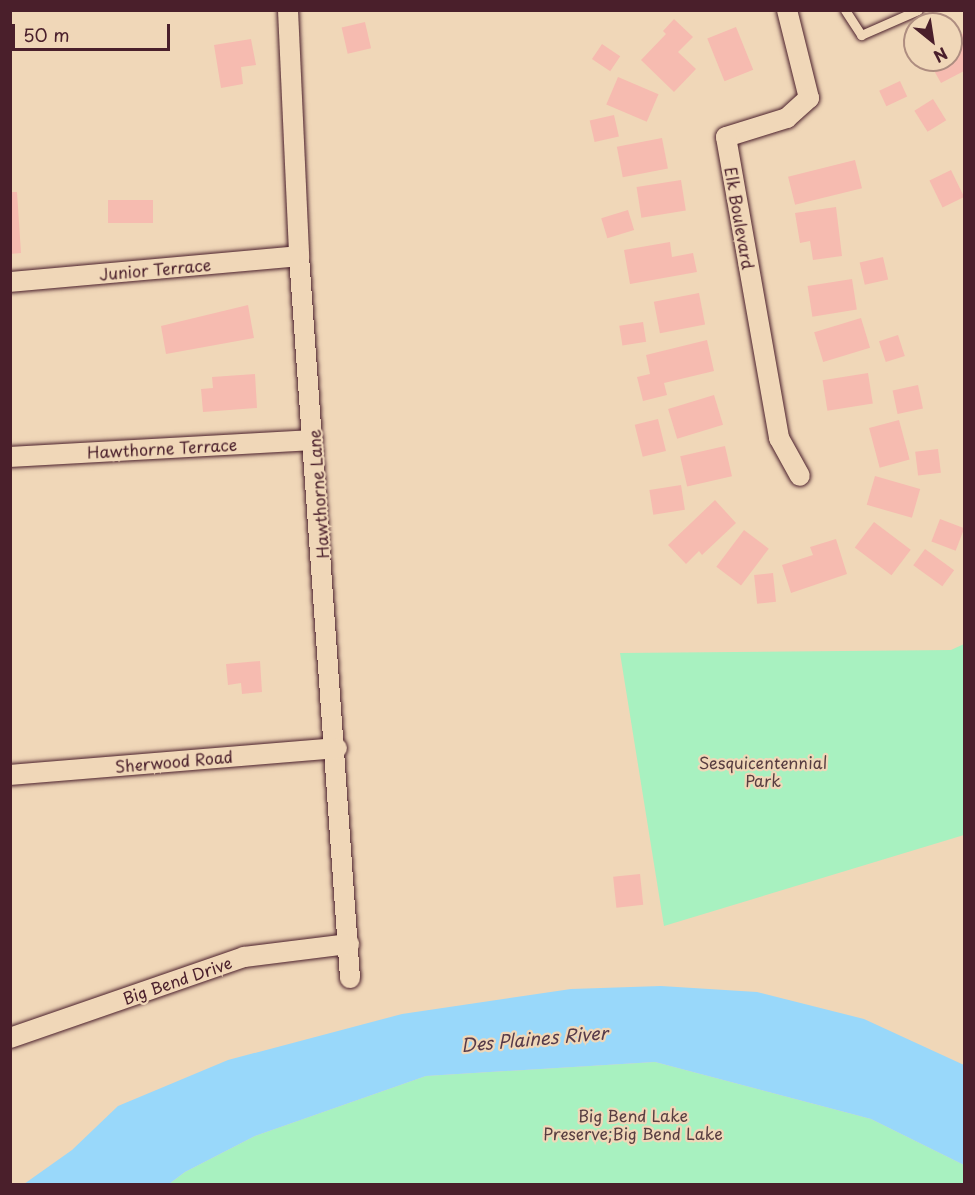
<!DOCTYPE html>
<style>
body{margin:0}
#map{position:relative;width:975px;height:1195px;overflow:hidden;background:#f0d7b8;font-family:"Playpen Sans",sans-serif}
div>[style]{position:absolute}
.green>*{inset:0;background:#a8f1c0}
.water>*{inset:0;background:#99d8fa}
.building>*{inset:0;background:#f6bbb0;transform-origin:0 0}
.roads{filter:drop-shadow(0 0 2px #4a1f2b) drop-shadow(0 0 2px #4a1f2b)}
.lane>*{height:9px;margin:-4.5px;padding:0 4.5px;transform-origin:4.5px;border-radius:4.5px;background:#f0d7b8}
.street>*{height:20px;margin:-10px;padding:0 10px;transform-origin:10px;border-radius:10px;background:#f0d7b8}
span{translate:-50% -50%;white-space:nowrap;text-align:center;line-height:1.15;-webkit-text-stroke:4.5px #f0d7b8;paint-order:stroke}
.street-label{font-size:16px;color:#4a1f2b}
.park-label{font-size:16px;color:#583e41}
.water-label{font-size:18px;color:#563b4a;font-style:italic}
.frame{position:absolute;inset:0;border:12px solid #4a1f2b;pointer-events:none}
.north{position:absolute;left:903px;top:12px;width:60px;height:60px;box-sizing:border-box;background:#f0d7b8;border:2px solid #ae8d80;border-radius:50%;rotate:150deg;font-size:16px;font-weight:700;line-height:24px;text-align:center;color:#4a1f2b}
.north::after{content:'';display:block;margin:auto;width:21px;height:27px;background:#4a1f2b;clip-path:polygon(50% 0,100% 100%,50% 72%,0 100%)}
.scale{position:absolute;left:12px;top:24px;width:158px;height:27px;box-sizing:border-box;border:3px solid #4a1f2b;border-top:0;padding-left:8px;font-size:18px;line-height:21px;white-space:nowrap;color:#4a1f2b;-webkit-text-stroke:4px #f0d7b8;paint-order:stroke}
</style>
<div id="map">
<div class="green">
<i style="clip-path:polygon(964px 644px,964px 835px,664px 926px,620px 653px,951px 650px)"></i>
<i style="clip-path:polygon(655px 1062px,871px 1119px,964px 1165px,964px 1184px,169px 1184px,185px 1172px,255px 1136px,426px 1076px)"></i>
</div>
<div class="water">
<i style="clip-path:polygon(661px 986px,757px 992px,864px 1019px,964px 1065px,964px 1165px,871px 1119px,655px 1062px,426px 1076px,255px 1136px,185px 1172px,169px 1184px,24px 1184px,72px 1150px,118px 1106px,228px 1060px,402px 1014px,571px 989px)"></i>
</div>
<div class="building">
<i style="clip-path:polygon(674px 19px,693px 37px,678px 52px,696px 69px,674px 92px,641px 60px,666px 34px,663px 31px)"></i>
<i style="left:365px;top:22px;width:27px;height:24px;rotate:77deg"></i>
<i style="left:736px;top:27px;width:46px;height:31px;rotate:68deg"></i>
<i style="clip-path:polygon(964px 33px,964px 71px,941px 83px,932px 67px,951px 60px,951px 40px)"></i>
<i style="clip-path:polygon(251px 39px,256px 65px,241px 67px,243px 84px,221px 88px,214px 45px)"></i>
<i style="left:602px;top:44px;width:22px;height:18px;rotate:34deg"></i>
<i style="left:618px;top:77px;width:44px;height:30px;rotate:23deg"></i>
<i style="left:900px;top:81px;width:17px;height:23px;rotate:65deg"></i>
<i style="left:933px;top:99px;width:25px;height:22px;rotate:58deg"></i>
<i style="left:614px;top:115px;width:22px;height:25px;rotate:77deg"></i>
<i style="left:662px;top:138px;width:31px;height:46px;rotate:79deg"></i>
<i style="left:855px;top:160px;width:29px;height:69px;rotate:76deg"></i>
<i style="left:951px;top:170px;width:30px;height:24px;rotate:64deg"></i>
<i style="left:681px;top:180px;width:31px;height:45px;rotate:81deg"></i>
<i style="clip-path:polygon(10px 192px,17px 192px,21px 253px,10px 254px)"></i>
<i style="left:108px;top:200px;width:45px;height:23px"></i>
<i style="clip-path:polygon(836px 207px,842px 256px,813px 260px,810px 241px,800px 243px,795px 213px)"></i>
<i style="left:628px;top:210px;width:21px;height:28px;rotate:73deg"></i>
<i style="clip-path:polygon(670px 242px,672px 257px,693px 253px,697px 272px,630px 284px,624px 250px)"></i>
<i style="left:883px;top:257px;width:23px;height:24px;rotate:77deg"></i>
<i style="left:852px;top:279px;width:31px;height:45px;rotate:81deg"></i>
<i style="left:699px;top:293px;width:32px;height:46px;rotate:79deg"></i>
<i style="clip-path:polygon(248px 305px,254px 338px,166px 354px,161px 326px)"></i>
<i style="left:861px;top:318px;width:31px;height:49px;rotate:73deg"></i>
<i style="left:643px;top:322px;width:20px;height:24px;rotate:81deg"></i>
<i style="left:898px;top:335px;width:22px;height:20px;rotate:72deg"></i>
<i style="clip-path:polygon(707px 340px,714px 371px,664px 383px,667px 395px,643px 401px,637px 377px,650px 374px,646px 355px)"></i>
<i style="left:868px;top:373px;width:31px;height:46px;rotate:81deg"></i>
<i style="clip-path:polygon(255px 374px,257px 408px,203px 412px,201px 389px,213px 388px,212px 377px)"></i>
<i style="left:918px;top:385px;width:24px;height:26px;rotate:78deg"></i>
<i style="left:714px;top:395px;width:31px;height:48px;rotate:73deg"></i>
<i style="left:658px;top:419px;width:33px;height:24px;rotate:76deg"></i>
<i style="left:899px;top:420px;width:41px;height:31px;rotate:75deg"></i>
<i style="left:725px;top:446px;width:31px;height:46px;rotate:77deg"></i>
<i style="left:938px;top:449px;width:24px;height:23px;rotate:83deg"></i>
<i style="left:875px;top:476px;width:47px;height:30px;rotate:16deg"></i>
<i style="left:681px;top:485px;width:25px;height:32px;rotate:81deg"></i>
<i style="clip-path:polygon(715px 500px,736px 523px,702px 555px,699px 551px,686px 564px,668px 545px)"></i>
<i style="left:940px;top:519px;width:26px;height:24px;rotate:21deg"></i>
<i style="left:874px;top:522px;width:46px;height:32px;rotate:37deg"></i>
<i style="left:744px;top:530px;width:31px;height:46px;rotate:37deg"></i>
<i style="clip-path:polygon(836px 539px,847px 574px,791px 593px,782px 565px,813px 555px,810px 547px)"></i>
<i style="left:925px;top:549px;width:36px;height:20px;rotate:36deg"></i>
<i style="left:773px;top:573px;width:29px;height:19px;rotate:84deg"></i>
<i style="clip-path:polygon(260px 661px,262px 692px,242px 694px,241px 683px,228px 685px,226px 664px)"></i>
<i style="left:640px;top:874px;width:31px;height:27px;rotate:84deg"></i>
</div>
<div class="roads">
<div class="lane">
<i style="left:845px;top:10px;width:30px;rotate:57deg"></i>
<i style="left:861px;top:35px;width:62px;rotate:-23.7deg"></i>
</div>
<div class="street">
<i style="left:288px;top:10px;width:246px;rotate:87.4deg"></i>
<i style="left:299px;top:256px;width:724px;rotate:85.96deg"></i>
<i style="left:787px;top:10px;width:91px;rotate:76deg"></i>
<i style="left:809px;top:98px;width:30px;rotate:138deg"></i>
<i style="left:787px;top:118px;width:64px;rotate:162.7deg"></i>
<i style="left:726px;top:137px;width:306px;rotate:80deg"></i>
<i style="left:779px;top:438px;width:43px;rotate:61.1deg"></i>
<i style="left:10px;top:282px;width:290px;rotate:-5.1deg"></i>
<i style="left:10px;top:457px;width:303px;rotate:-3.2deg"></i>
<i style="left:10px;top:775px;width:328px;rotate:-4.7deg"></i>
<i style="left:10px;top:1038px;width:248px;rotate:-19.1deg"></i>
<i style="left:244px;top:957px;width:106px;rotate:-7.1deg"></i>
</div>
</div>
<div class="street-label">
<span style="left:740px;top:218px;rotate:80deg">Elk Boulevard</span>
<span style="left:155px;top:269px;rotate:-5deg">Junior Terrace</span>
<span style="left:162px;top:448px;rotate:-3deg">Hawthorne Terrace</span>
<span style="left:318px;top:494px;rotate:-94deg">Hawthorne Lane</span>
<span style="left:174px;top:761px;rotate:-5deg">Sherwood Road</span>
<span style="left:177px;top:980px;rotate:-19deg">Big Bend Drive</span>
</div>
<div class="park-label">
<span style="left:763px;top:771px">Sesquicentennial<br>Park</span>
<span style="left:633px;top:1124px">Big Bend Lake<br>Preserve;Big Bend Lake</span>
</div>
<div class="water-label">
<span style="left:534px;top:1039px;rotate:-5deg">Des Plaines River</span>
</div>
<div class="frame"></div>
<div class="north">N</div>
<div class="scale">50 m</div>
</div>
